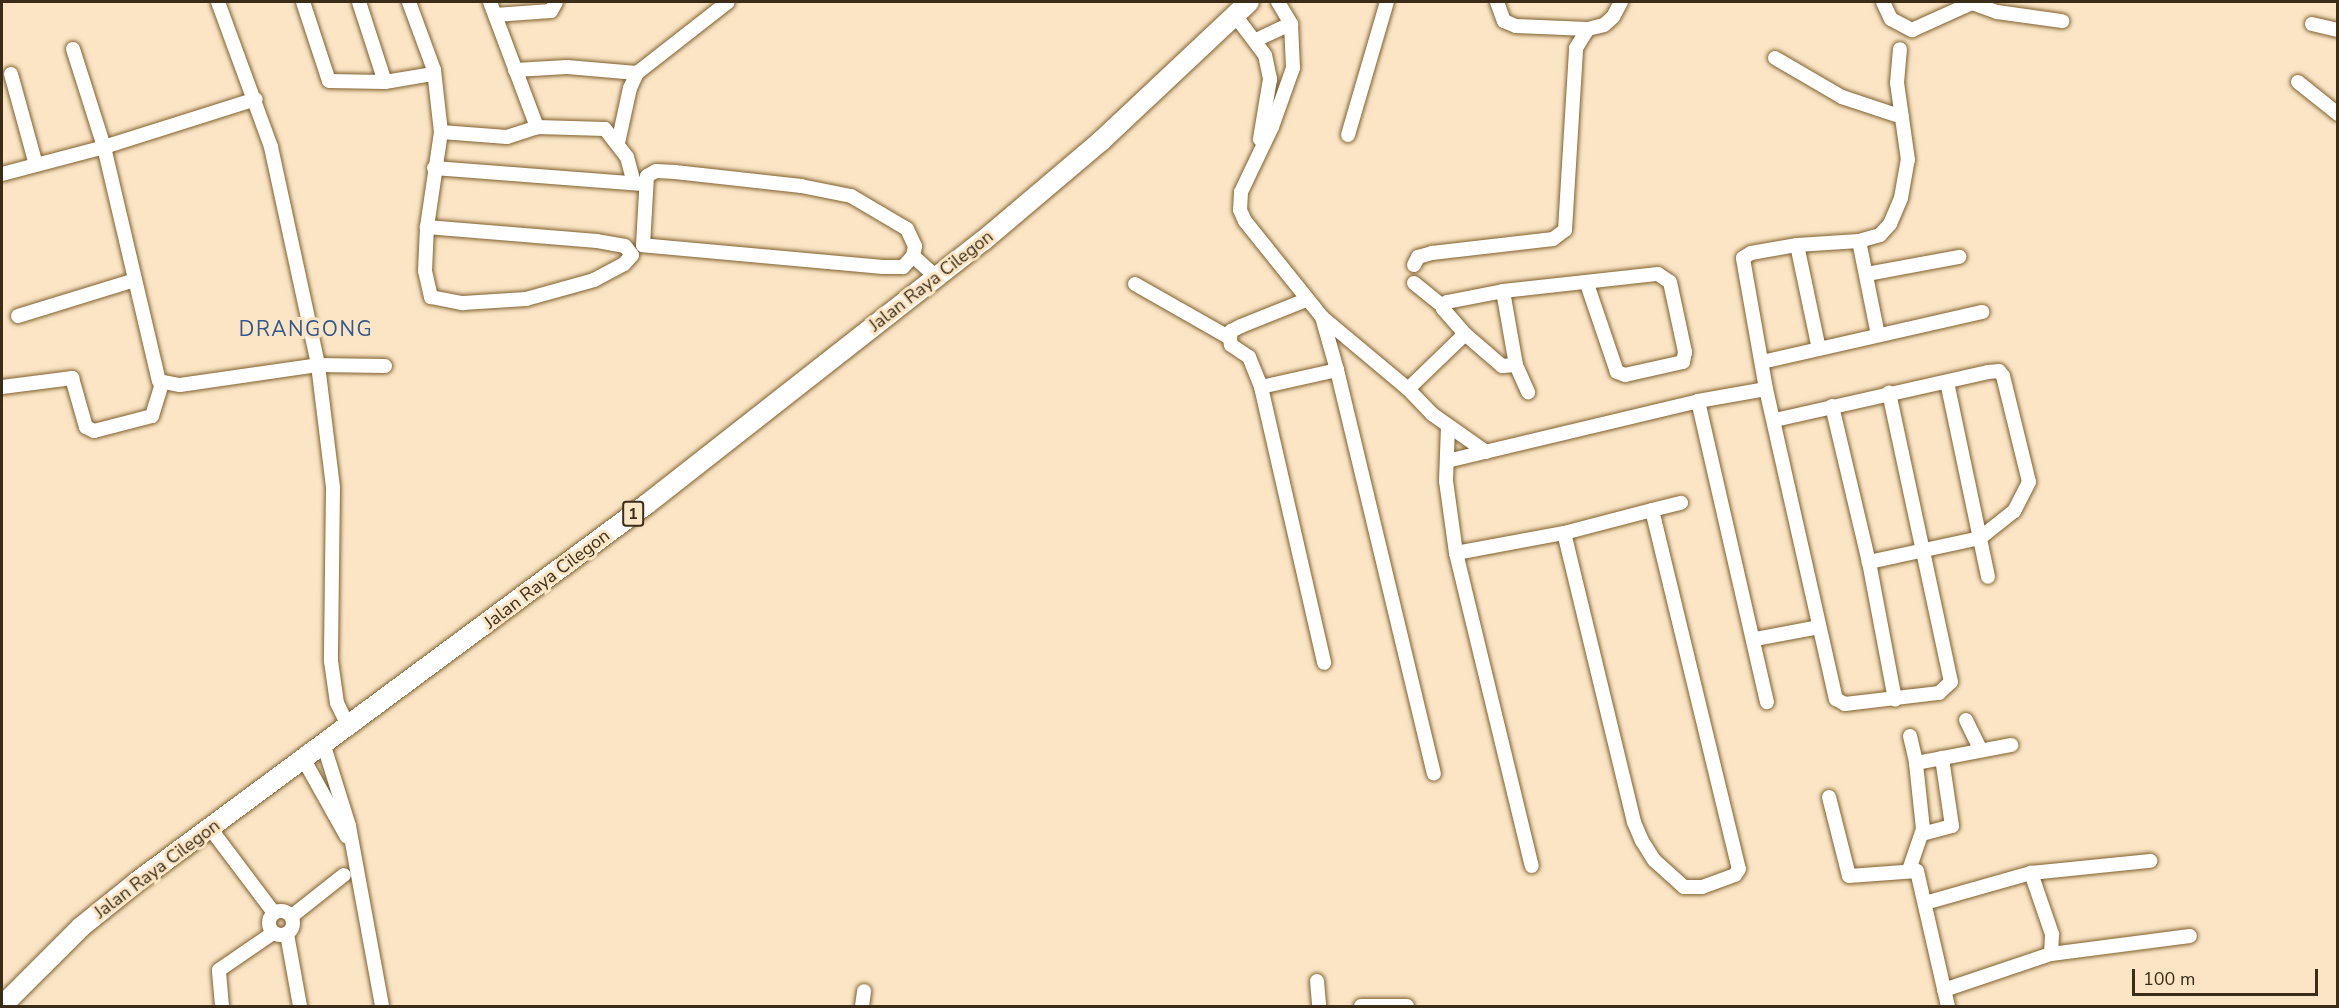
<!DOCTYPE html>
<style>
body{margin:0}
#map{position:relative;width:2339px;height:1008px;overflow:hidden;background:#fbe5c5;font-family:"Nunito Sans",sans-serif}
div>[style]{position:absolute}
.roads{filter:drop-shadow(0 0 2px #7f5f2d) drop-shadow(0 0 2px #7f5f2d)}
.minor>*{height:14px;margin:-7px;padding:0 7px;transform-origin:7px;border-radius:7px;background:#fff}
.minor>.ring{margin:-7px;padding:0;box-sizing:content-box;background:none;border:14px solid #fff;border-radius:50%}
.highway>*{height:20px;margin:-10px;padding:0 10px;transform-origin:10px;border-radius:10px;background:#fff}
span{translate:-50% -50%;white-space:nowrap;text-align:center;line-height:1.15;-webkit-text-stroke:6px #fbe5c5;paint-order:stroke}
.shield-label span{padding:2px 4px;background:#fbe5c5;border:2px solid;border-radius:4px;-webkit-text-stroke-width:0}
.shield-label{font-size:16px;color:#3a2c17;font-weight:700}
.street-label{font-size:18px;color:#3a2c17}
.quarter-label{font-size:21px;color:#31588f;letter-spacing:1.5px}
.frame{position:absolute;inset:0;border:3px solid #3a2c17;pointer-events:none}
.scale{position:absolute;left:2132px;top:969px;width:186px;height:27px;box-sizing:border-box;border:3px solid #3a2c17;border-top:0;padding-left:8px;font-size:18px;line-height:21px;white-space:nowrap;color:#3a2c17;-webkit-text-stroke:4px #fbe5c5;paint-order:stroke}
</style>
<div id="map">
<div class="roads">
<div class="minor">
<i style="left:218px;top:2px;width:154px;rotate:69.9deg"></i>
<i style="left:271px;top:147px;width:223px;rotate:77.8deg"></i>
<i style="left:318px;top:365px;width:124px;rotate:83deg"></i>
<i style="left:333px;top:488px;width:173px;rotate:90.7deg"></i>
<i style="left:331px;top:661px;width:42px;rotate:81.9deg"></i>
<i style="left:337px;top:703px;width:25px;rotate:64deg"></i>
<i style="left:303px;top:2px;width:83px;rotate:71.8deg"></i>
<i style="left:329px;top:81px;width:56px;rotate:1deg"></i>
<i style="left:359px;top:2px;width:84px;rotate:72deg"></i>
<i style="left:385px;top:82px;width:49px;rotate:-9.5deg"></i>
<i style="left:409px;top:2px;width:72px;rotate:69.8deg"></i>
<i style="left:434px;top:70px;width:62px;rotate:83.6deg"></i>
<i style="left:441px;top:132px;width:96px;rotate:98.4deg"></i>
<i style="left:427px;top:227px;width:44px;rotate:92.6deg"></i>
<i style="left:425px;top:271px;width:27px;rotate:77deg"></i>
<i style="left:431px;top:297px;width:33px;rotate:11deg"></i>
<i style="left:463px;top:303px;width:63px;rotate:-3.6deg"></i>
<i style="left:526px;top:299px;width:71px;rotate:-15.6deg"></i>
<i style="left:594px;top:280px;width:34px;rotate:-28deg"></i>
<i style="left:624px;top:264px;width:12px;rotate:-48deg"></i>
<i style="left:632px;top:255px;width:11px;rotate:-128deg"></i>
<i style="left:625px;top:246px;width:28px;rotate:-170deg"></i>
<i style="left:597px;top:241px;width:171px;rotate:-175.3deg"></i>
<i style="left:490px;top:2px;width:134px;rotate:69.4deg"></i>
<i style="left:537px;top:127px;width:68px;rotate:1.7deg"></i>
<i style="left:605px;top:129px;width:36px;rotate:52deg"></i>
<i style="left:627px;top:157px;width:27px;rotate:75deg"></i>
<i style="left:1278px;top:2px;width:26px;rotate:59deg"></i>
<i style="left:1291px;top:24px;width:44px;rotate:87.4deg"></i>
<i style="left:1293px;top:68px;width:63px;rotate:109.6deg"></i>
<i style="left:1272px;top:127px;width:72px;rotate:115.5deg"></i>
<i style="left:1241px;top:192px;width:18px;rotate:93deg"></i>
<i style="left:1240px;top:210px;width:12px;rotate:66deg"></i>
<i style="left:1245px;top:221px;width:123px;rotate:51.3deg"></i>
<i style="left:1322px;top:317px;width:112px;rotate:39.9deg"></i>
<i style="left:1408px;top:389px;width:35px;rotate:46deg"></i>
<i style="left:1432px;top:414px;width:66px;rotate:35.1deg"></i>
<i style="left:1497px;top:2px;width:20px;rotate:70deg"></i>
<i style="left:1504px;top:21px;width:13px;rotate:23deg"></i>
<i style="left:1516px;top:26px;width:72px;rotate:2.4deg"></i>
<i style="left:1883px;top:2px;width:19px;rotate:65deg"></i>
<i style="left:1891px;top:19px;width:24px;rotate:28deg"></i>
<i style="left:1912px;top:30px;width:66px;rotate:-24.2deg"></i>
<i style="left:1972px;top:3px;width:27px;rotate:20deg"></i>
<i style="left:1997px;top:12px;width:66px;rotate:7.9deg"></i>
<i style="left:1234px;top:14px;width:51px;rotate:52.9deg"></i>
<i style="left:1265px;top:55px;width:25px;rotate:78deg"></i>
<i style="left:1270px;top:79px;width:61px;rotate:99.5deg"></i>
<i style="left:495px;top:15px;width:56px;rotate:-4.1deg"></i>
<i style="left:551px;top:11px;width:10px;rotate:-61deg"></i>
<i style="left:2312px;top:24px;width:27px;rotate:13deg"></i>
<i style="left:1256px;top:40px;width:38px;rotate:-25deg"></i>
<i style="left:73px;top:49px;width:103px;rotate:72.4deg"></i>
<i style="left:104px;top:147px;width:240px;rotate:76.8deg"></i>
<i style="left:159px;top:381px;width:21px;rotate:11deg"></i>
<i style="left:180px;top:385px;width:139px;rotate:-8.2deg"></i>
<i style="left:318px;top:365px;width:67px;rotate:0.9deg"></i>
<i style="left:1775px;top:58px;width:78px;rotate:30.2deg"></i>
<i style="left:1842px;top:97px;width:63px;rotate:18.4deg"></i>
<i style="left:515px;top:70px;width:52px;rotate:-3.3deg"></i>
<i style="left:567px;top:67px;width:70px;rotate:4.9deg"></i>
<i style="left:637px;top:73px;width:115px;rotate:-38deg"></i>
<i style="left:11px;top:74px;width:94px;rotate:74.6deg"></i>
<i style="left:2298px;top:82px;width:51px;rotate:38.7deg"></i>
<i style="left:441px;top:132px;width:66px;rotate:4.3deg"></i>
<i style="left:507px;top:137px;width:32px;rotate:-18deg"></i>
<i style="left:1348px;top:135px;width:139px;rotate:-73.7deg"></i>
<i style="left:618px;top:143px;width:56px;rotate:-77.7deg"></i>
<i style="left:630px;top:88px;width:17px;rotate:-65deg"></i>
<i style="left:434px;top:168px;width:209px;rotate:4.4deg"></i>
<i style="left:675px;top:172px;width:127px;rotate:6.3deg"></i>
<i style="left:801px;top:186px;width:51px;rotate:11.3deg"></i>
<i style="left:851px;top:196px;width:65px;rotate:30.5deg"></i>
<i style="left:907px;top:229px;width:19px;rotate:65deg"></i>
<i style="left:915px;top:246px;width:10px;rotate:101deg"></i>
<i style="left:913px;top:256px;width:15px;rotate:132deg"></i>
<i style="left:903px;top:267px;width:20px;rotate:180deg"></i>
<i style="left:883px;top:267px;width:241px;rotate:-174.8deg"></i>
<i style="left:643px;top:245px;width:69px;rotate:-86.7deg"></i>
<i style="left:647px;top:176px;width:10px;rotate:-29deg"></i>
<i style="left:656px;top:171px;width:19px;rotate:3deg"></i>
<i style="left:2px;top:174px;width:106px;rotate:-14.8deg"></i>
<i style="left:104px;top:147px;width:159px;rotate:-17.5deg"></i>
<i style="left:1859px;top:241px;width:96px;rotate:78.6deg"></i>
<i style="left:1797px;top:245px;width:106px;rotate:78.1deg"></i>
<i style="left:913px;top:256px;width:31px;rotate:42deg"></i>
<i style="left:1414px;top:265px;width:9px;rotate:-63deg"></i>
<i style="left:1418px;top:257px;width:15px;rotate:-16deg"></i>
<i style="left:1432px;top:253px;width:122px;rotate:-6.6deg"></i>
<i style="left:1553px;top:239px;width:15px;rotate:-37deg"></i>
<i style="left:1565px;top:230px;width:182px;rotate:-86.5deg"></i>
<i style="left:1576px;top:48px;width:22px;rotate:-58deg"></i>
<i style="left:1588px;top:29px;width:16px;rotate:-14deg"></i>
<i style="left:1604px;top:25px;width:12px;rotate:-42deg"></i>
<i style="left:1613px;top:17px;width:17px;rotate:-62deg"></i>
<i style="left:1867px;top:274px;width:94px;rotate:-10.5deg"></i>
<i style="left:1414px;top:283px;width:36px;rotate:39deg"></i>
<i style="left:1135px;top:284px;width:109px;rotate:29.6deg"></i>
<i style="left:1306px;top:300px;width:70px;rotate:158.2deg"></i>
<i style="left:1241px;top:326px;width:11px;rotate:153deg"></i>
<i style="left:1231px;top:331px;width:7px;rotate:98deg"></i>
<i style="left:1230px;top:338px;width:7px;rotate:82deg"></i>
<i style="left:1231px;top:345px;width:22px;rotate:34deg"></i>
<i style="left:1249px;top:357px;width:32px;rotate:68deg"></i>
<i style="left:1261px;top:387px;width:283px;rotate:77.1deg"></i>
<i style="left:18px;top:316px;width:122px;rotate:-17.1deg"></i>
<i style="left:1322px;top:317px;width:55px;rotate:74.2deg"></i>
<i style="left:1465px;top:334px;width:49px;rotate:40.9deg"></i>
<i style="left:1502px;top:366px;width:14px;rotate:-4deg"></i>
<i style="left:1516px;top:365px;width:75px;rotate:-100deg"></i>
<i style="left:1762px;top:362px;width:226px;rotate:-12.8deg"></i>
<i style="left:1516px;top:365px;width:30px;rotate:66deg"></i>
<i style="left:1947px;top:382px;width:199px;rotate:78.1deg"></i>
<i style="left:2px;top:387px;width:71px;rotate:-7.3deg"></i>
<i style="left:72px;top:378px;width:51px;rotate:74.1deg"></i>
<i style="left:86px;top:427px;width:9px;rotate:27deg"></i>
<i style="left:94px;top:431px;width:60px;rotate:-14.5deg"></i>
<i style="left:152px;top:416px;width:34px;rotate:-73deg"></i>
<i style="left:1261px;top:387px;width:78px;rotate:-12.6deg"></i>
<i style="left:1337px;top:370px;width:415px;rotate:76.5deg"></i>
<i style="left:1408px;top:389px;width:79px;rotate:-44deg"></i>
<i style="left:1465px;top:334px;width:33px;rotate:-131deg"></i>
<i style="left:1443px;top:309px;width:8px;rotate:-60deg"></i>
<i style="left:1447px;top:302px;width:57px;rotate:-11.1deg"></i>
<i style="left:1503px;top:291px;width:156px;rotate:-6.3deg"></i>
<i style="left:1658px;top:274px;width:14px;rotate:34deg"></i>
<i style="left:1670px;top:282px;width:72px;rotate:77.9deg"></i>
<i style="left:1685px;top:352px;width:10px;rotate:101deg"></i>
<i style="left:1683px;top:362px;width:59px;rotate:167.4deg"></i>
<i style="left:1625px;top:375px;width:9px;rotate:-159deg"></i>
<i style="left:1617px;top:372px;width:93px;rotate:-108.8deg"></i>
<i style="left:1766px;top:389px;width:318px;rotate:77.3deg"></i>
<i style="left:1836px;top:699px;width:10px;rotate:29deg"></i>
<i style="left:1845px;top:704px;width:95px;rotate:-6.7deg"></i>
<i style="left:1939px;top:693px;width:16px;rotate:-43deg"></i>
<i style="left:1951px;top:682px;width:296px;rotate:-102.1deg"></i>
<i style="left:1698px;top:401px;width:309px;rotate:77.1deg"></i>
<i style="left:1832px;top:406px;width:160px;rotate:76.7deg"></i>
<i style="left:1869px;top:562px;width:140px;rotate:79.3deg"></i>
<i style="left:1775px;top:420px;width:218px;rotate:-12.7deg"></i>
<i style="left:1988px;top:372px;width:11px;rotate:-5deg"></i>
<i style="left:1999px;top:371px;width:6px;rotate:51deg"></i>
<i style="left:2003px;top:376px;width:109px;rotate:76.2deg"></i>
<i style="left:2029px;top:482px;width:33px;rotate:117deg"></i>
<i style="left:2014px;top:511px;width:43px;rotate:141.5deg"></i>
<i style="left:1980px;top:538px;width:114px;rotate:167.8deg"></i>
<i style="left:1448px;top:426px;width:55px;rotate:92.1deg"></i>
<i style="left:1446px;top:481px;width:73px;rotate:82.1deg"></i>
<i style="left:1456px;top:553px;width:322px;rotate:76.4deg"></i>
<i style="left:1447px;top:461px;width:258px;rotate:-13.4deg"></i>
<i style="left:1698px;top:401px;width:69px;rotate:-10deg"></i>
<i style="left:1766px;top:389px;width:133px;rotate:-100deg"></i>
<i style="left:1743px;top:258px;width:9px;rotate:-32deg"></i>
<i style="left:1751px;top:253px;width:47px;rotate:-9.9deg"></i>
<i style="left:1797px;top:245px;width:62px;rotate:-3.7deg"></i>
<i style="left:1859px;top:241px;width:22px;rotate:-16deg"></i>
<i style="left:1880px;top:235px;width:15px;rotate:-48deg"></i>
<i style="left:1890px;top:224px;width:28px;rotate:-67deg"></i>
<i style="left:1901px;top:198px;width:39px;rotate:-80deg"></i>
<i style="left:1908px;top:160px;width:78px;rotate:-98.1deg"></i>
<i style="left:1897px;top:83px;width:34px;rotate:-85deg"></i>
<i style="left:1652px;top:510px;width:30px;rotate:-14deg"></i>
<i style="left:1456px;top:553px;width:110px;rotate:-10.5deg"></i>
<i style="left:1564px;top:533px;width:91px;rotate:-14.6deg"></i>
<i style="left:1652px;top:510px;width:369px;rotate:76.4deg"></i>
<i style="left:1739px;top:869px;width:7px;rotate:124deg"></i>
<i style="left:1735px;top:875px;width:35px;rotate:160deg"></i>
<i style="left:1702px;top:887px;width:18px;rotate:180deg"></i>
<i style="left:1684px;top:887px;width:40px;rotate:-138deg"></i>
<i style="left:1654px;top:860px;width:22px;rotate:-122deg"></i>
<i style="left:1642px;top:841px;width:21px;rotate:-113deg"></i>
<i style="left:1634px;top:822px;width:297px;rotate:-103.6deg"></i>
<i style="left:1755px;top:639px;width:65px;rotate:-10.6deg"></i>
<i style="left:1966px;top:720px;width:32px;rotate:64deg"></i>
<i style="left:1910px;top:736px;width:28px;rotate:77deg"></i>
<i style="left:324px;top:746px;width:84px;rotate:72.6deg"></i>
<i style="left:349px;top:826px;width:183px;rotate:79.6deg"></i>
<i style="left:304px;top:760px;width:88px;rotate:60.8deg"></i>
<i style="left:1829px;top:797px;width:81px;rotate:75.8deg"></i>
<i style="left:1849px;top:876px;width:68px;rotate:-4.2deg"></i>
<i style="left:1917px;top:871px;width:139px;rotate:77.1deg"></i>
<i style="left:210px;top:828px;width:106px;rotate:53deg"></i>
<i style="left:1922px;top:834px;width:31px;rotate:-15deg"></i>
<i style="left:1952px;top:826px;width:69px;rotate:-98.4deg"></i>
<i style="left:1909px;top:870px;width:43px;rotate:-71.1deg"></i>
<i style="left:1923px;top:829px;width:66px;rotate:-96.1deg"></i>
<i style="left:1916px;top:763px;width:97px;rotate:-10.7deg"></i>
<i style="left:1925px;top:903px;width:110px;rotate:-15.8deg"></i>
<i style="left:2031px;top:873px;width:120px;rotate:-5.8deg"></i>
<i class="ring" style="left:269px;top:911px;width:10px;height:10px"></i>
<i style="left:292px;top:916px;width:66px;rotate:-38.3deg"></i>
<i style="left:287px;top:934px;width:73px;rotate:79.8deg"></i>
<i style="left:2051px;top:954px;width:140px;rotate:-7.4deg"></i>
<i style="left:1317px;top:981px;width:25px;rotate:85deg"></i>
<i style="left:1944px;top:990px;width:113px;rotate:-18.6deg"></i>
<i style="left:2051px;top:954px;width:20px;rotate:-87deg"></i>
<i style="left:2052px;top:934px;width:65px;rotate:-109deg"></i>
<i style="left:222px;top:1006px;width:36px;rotate:-95deg"></i>
<i style="left:219px;top:970px;width:65px;rotate:-34.4deg"></i>
<i style="left:862px;top:1006px;width:15px;rotate:-82deg"></i>
<i style="left:1361px;top:1006px;width:46px"></i>
</div>
<div class="highway">
<i style="left:2px;top:1006px;width:112px;rotate:-45deg"></i>
<i style="left:81px;top:927px;width:73px;rotate:-38.9deg"></i>
<i style="left:138px;top:881px;width:633px;rotate:-36.53deg"></i>
<i style="left:647px;top:504px;width:427px;rotate:-38.1deg"></i>
<i style="left:983px;top:241px;width:155px;rotate:-40.3deg"></i>
<i style="left:1101px;top:141px;width:203px;rotate:-43.2deg"></i>
</div>
</div>
<div class="shield-label">
<span style="left:633px;top:514px">1</span>
</div>
<div class="street-label">
<span style="left:931px;top:281px;rotate:-38deg">Jalan Raya Cilegon</span>
<span style="left:547px;top:579px;rotate:-37deg">Jalan Raya Cilegon</span>
<span style="left:157px;top:869px;rotate:-37deg">Jalan Raya Cilegon</span>
</div>
<div class="quarter-label">
<span style="left:306px;top:329px">DRANGONG</span>
</div>
<div class="frame"></div>
<div class="scale">100 m</div>
</div>
